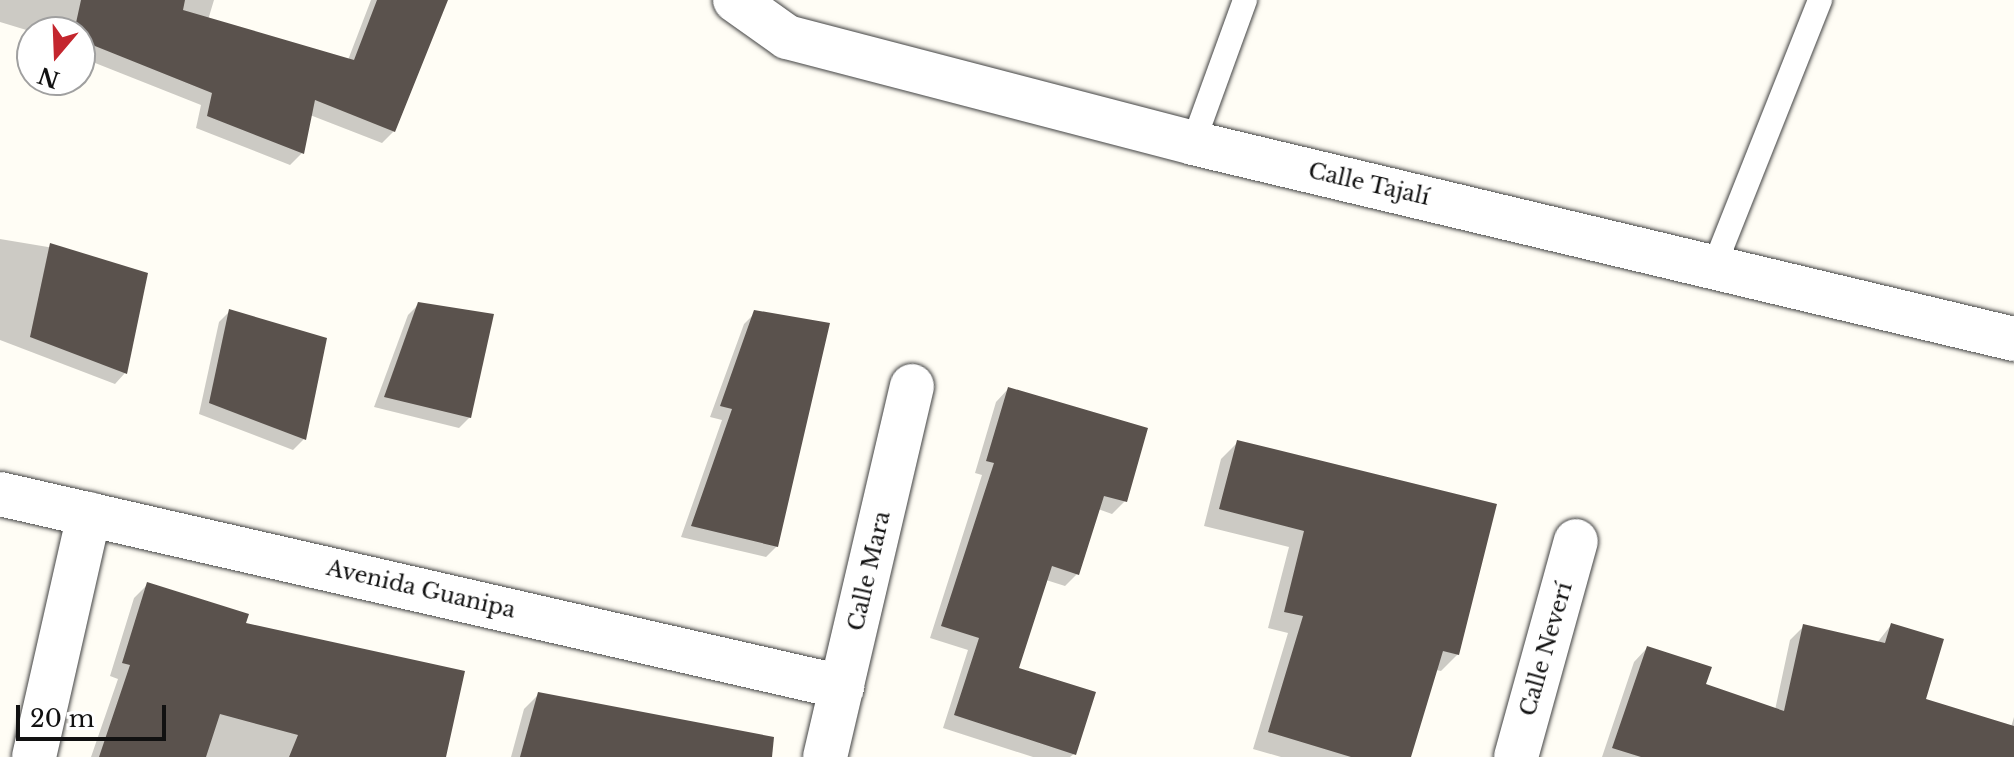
<!DOCTYPE html>
<meta charset="utf-8">
<style>
body{margin:0}
#map{position:relative;width:2014px;height:757px;overflow:hidden;background:#fffdf5;font-family:"Libre Baskerville",serif}
div>[style]{position:absolute}
.shadow>*{inset:0;background:#0003}
.building>*{inset:0;background:#5a524d}
.roads{filter:drop-shadow(0 0 2px #444) drop-shadow(0 0 2px #444)}
.service>*{height:24px;margin:-12px;padding:0 12px;transform-origin:12px;border-radius:12px;background:#fff}
.minor>*{height:44px;margin:-22px;padding:0 22px;transform-origin:22px;border-radius:22px;background:#fff}
span{translate:-50% -50%;white-space:nowrap;text-align:center;line-height:1.15;-webkit-text-stroke:8px #fff;paint-order:stroke}
.street-label{font-size:22px;color:#111}
.north{position:absolute;left:16px;top:16px;width:80px;height:80px;box-sizing:border-box;background:#fff;border:2px solid #a0a0a0;border-radius:50%;rotate:199deg;font-size:22px;font-weight:700;line-height:32px;text-align:center;color:#111}
.north::after{content:'';display:block;margin:auto;width:28px;height:36px;background:#c4262e;clip-path:polygon(50% 0,100% 100%,50% 72%,0 100%)}
.scale{position:absolute;left:16px;top:705px;width:150px;height:36px;box-sizing:border-box;border:4px solid #111;border-top:0;padding-left:10px;font-size:24px;line-height:28px;white-space:nowrap;color:#111;-webkit-text-stroke:6px #fff;paint-order:stroke}
</style>
<div id="map">
<div class="shadow">
<i style="clip-path:polygon(0 0,214px 0,208px 20px,348px 60px,371px 0,446px 0,394px 131px,382px 143px,310px 115px,302px 153px,290px 165px,196px 128px,201px 105px,80px 57px,80px 32px,33px 32px,0 22px)"></i>
<i style="clip-path:polygon(0 239px,66px 250px,146px 274px,125px 373px,115px 384px,0 340px)"></i>
<i style="clip-path:polygon(419px 304px,470px 417px,459px 428px,374px 407px,408px 315px)"></i>
<i style="clip-path:polygon(230px 311px,325px 340px,304px 439px,293px 450px,199px 414px,219px 322px)"></i>
<i style="clip-path:polygon(755px 313px,777px 546px,766px 557px,681px 537px,722px 420px,710px 417px,744px 324px)"></i>
<i style="clip-path:polygon(1008px 389px,1125px 501px,1112px 514px,1098px 509px,1077px 574px,1065px 586px,1046px 580px,1017px 669px,1074px 754px,1070px 757px,1033px 757px,943px 728px,968px 650px,930px 638px,982px 475px,975px 473px,996px 402px)"></i>
<i style="clip-path:polygon(1238px 442px,1458px 654px,1441px 671px,1436px 670px,1409px 757px,1281px 757px,1253px 749px,1288px 633px,1268px 628px,1289px 547px,1204px 526px,1221px 459px)"></i>
<i style="clip-path:polygon(148px 584px,243px 624px,444px 757px,91px 757px,118px 679px,110px 676px,134px 598px)"></i>
<i style="clip-path:polygon(1891px 625px,1923px 700px,2011px 727px,2014px 717px,2014px 757px,1602px 757px,1634px 662px,1647px 648px,1704px 685px,1775px 710px,1790px 640px,1804px 626px,1877px 643px)"></i>
<i style="clip-path:polygon(539px 694px,727px 757px,511px 757px,524px 709px)"></i>
</div>
<div class="building">
<i style="clip-path:polygon(81px 0,185px 0,183px 10px,354px 60px,377px 0,448px 0,395px 132px,315px 100px,304px 154px,207px 116px,212px 93px,80px 40px,80px 32px,74px 32px)"></i>
<i style="clip-path:polygon(50px 243px,148px 273px,127px 374px,30px 337px)"></i>
<i style="clip-path:polygon(418px 302px,494px 314px,471px 418px,384px 397px)"></i>
<i style="clip-path:polygon(229px 309px,327px 338px,306px 440px,209px 403px)"></i>
<i style="clip-path:polygon(754px 310px,830px 323px,778px 547px,691px 526px,732px 409px,720px 406px)"></i>
<i style="clip-path:polygon(1008px 387px,1148px 428px,1127px 502px,1104px 496px,1079px 575px,1052px 566px,1019px 668px,1096px 692px,1076px 755px,954px 715px,979px 638px,941px 626px,994px 463px,986px 461px)"></i>
<i style="clip-path:polygon(1237px 440px,1497px 504px,1459px 655px,1443px 651px,1411px 757px,1351px 757px,1268px 732px,1303px 616px,1284px 612px,1304px 531px,1219px 509px)"></i>
<i style="clip-path:polygon(147px 582px,249px 614px,246px 623px,465px 671px,446px 757px,289px 757px,298px 735px,220px 714px,206px 757px,99px 757px,130px 665px,122px 663px)"></i>
<i style="clip-path:polygon(1891px 623px,1944px 639px,1926px 699px,2014px 726px,2014px 757px,1641px 757px,1612px 748px,1647px 646px,1712px 667px,1706px 684px,1784px 711px,1803px 624px,1885px 643px)"></i>
<i style="clip-path:polygon(538px 692px,774px 737px,772px 757px,520px 757px)"></i>
</div>
<div class="roads">
<div class="service">
<i style="left:1193px;top:143px;width:152px;rotate:-70deg"></i>
<i style="left:1715px;top:264px;width:284px;rotate:-68.3deg"></i>
</div>
<div class="minor">
<i style="left:735px;top:0;width:64px;rotate:35.4deg"></i>
<i style="left:787px;top:37px;width:420px;rotate:14.6deg"></i>
<i style="left:1193px;top:143px;width:844px;rotate:13.43deg"></i>
<i style="left:0;top:494px;width:864px;rotate:12.91deg"></i>
<i style="left:34px;top:757px;width:249px;rotate:-77.2deg"></i>
<i style="left:825px;top:757px;width:381px;rotate:-76.8deg"></i>
<i style="left:1516px;top:757px;width:224px;rotate:-74.5deg"></i>
</div>
</div>
<div class="street-label">
<span style="left:1369px;top:184px;rotate:13deg">Calle Tajalí</span>
<span style="left:869px;top:571px;rotate:-77deg">Calle Mara</span>
<span style="left:421px;top:589px;rotate:13deg">Avenida Guanipa</span>
<span style="left:1546px;top:649px;rotate:-74deg">Calle Neverí</span>
</div>
<div class="north">N</div>
<div class="scale">20 m</div>
</div>
